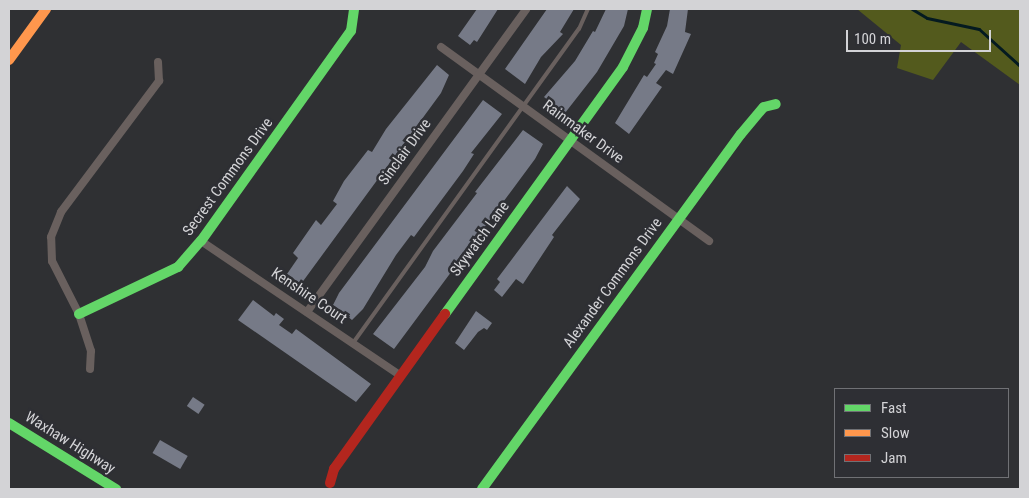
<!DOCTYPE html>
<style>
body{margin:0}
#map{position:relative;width:1029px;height:498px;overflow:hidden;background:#2f3033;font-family:"Roboto Condensed",sans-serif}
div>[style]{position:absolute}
.forest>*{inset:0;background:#535a1d}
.stream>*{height:3px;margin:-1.5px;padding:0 1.5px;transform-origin:1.5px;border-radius:1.5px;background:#041a20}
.building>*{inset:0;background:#767a87;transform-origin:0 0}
.lane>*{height:4px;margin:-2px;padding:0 2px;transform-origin:2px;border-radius:2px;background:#69605e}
.street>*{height:8px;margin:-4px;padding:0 4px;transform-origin:4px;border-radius:4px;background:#69605e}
.fast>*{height:10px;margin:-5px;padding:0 5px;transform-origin:5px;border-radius:5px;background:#63d668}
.slow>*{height:10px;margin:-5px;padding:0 5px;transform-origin:5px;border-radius:5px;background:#ff974d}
.jam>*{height:10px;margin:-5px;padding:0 5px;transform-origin:5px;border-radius:5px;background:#b3261e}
span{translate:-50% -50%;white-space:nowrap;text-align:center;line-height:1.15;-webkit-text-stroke:5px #2e2f34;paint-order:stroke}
.street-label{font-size:15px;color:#d3d3d6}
.frame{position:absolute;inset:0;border:10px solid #d3d3d6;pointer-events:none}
.legend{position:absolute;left:834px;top:388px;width:175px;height:90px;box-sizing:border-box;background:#2e2f34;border:1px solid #707175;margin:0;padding:6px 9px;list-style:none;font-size:15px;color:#d3d3d6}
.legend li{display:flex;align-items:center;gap:10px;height:25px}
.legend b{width:25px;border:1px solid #707175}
.scale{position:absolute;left:846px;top:30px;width:145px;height:22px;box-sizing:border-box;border:2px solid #d3d3d6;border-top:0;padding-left:6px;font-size:15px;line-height:18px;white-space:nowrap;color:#d3d3d6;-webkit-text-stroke:4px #2e2f34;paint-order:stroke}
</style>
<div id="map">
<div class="forest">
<i style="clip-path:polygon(857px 9px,1020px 9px,1020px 85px,961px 42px,933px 80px,897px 68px,901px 45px)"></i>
</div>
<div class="stream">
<i style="left:912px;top:9px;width:17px;rotate:31deg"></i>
<i style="left:927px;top:18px;width:53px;rotate:11.9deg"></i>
<i style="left:979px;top:29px;width:55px;rotate:42.1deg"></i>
</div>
<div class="building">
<i style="clip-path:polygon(477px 9px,498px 9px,477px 42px,474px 40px,470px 45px,458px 36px)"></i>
<i style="clip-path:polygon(547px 9px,574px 9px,560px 32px,563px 34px,541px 57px,525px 84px,505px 69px)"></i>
<i style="clip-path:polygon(606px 9px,628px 9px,624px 26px,597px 72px,565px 113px,544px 97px,575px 61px,593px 31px,595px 32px)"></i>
<i style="clip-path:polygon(670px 9px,688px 9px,685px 32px,691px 34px,673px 74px,666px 70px,656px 83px,662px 87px,629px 134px,615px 123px,644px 75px,647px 77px,656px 64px,654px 63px,658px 54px,655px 52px,667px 26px)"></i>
<i style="clip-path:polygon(437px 65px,449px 75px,441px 93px,301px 284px,287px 274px,298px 258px,293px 253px,316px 220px,321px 225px,337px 204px,333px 201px,344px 181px,368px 150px,372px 152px,386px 129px)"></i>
<i style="clip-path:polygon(483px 100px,502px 114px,471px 153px,474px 154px,463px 171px,414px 237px,411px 235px,396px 255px,363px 309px,352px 320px,333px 305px,339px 293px)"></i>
<i style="clip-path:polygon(523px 130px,543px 144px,535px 159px,394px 349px,373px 334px,425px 267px,433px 251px,477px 193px,475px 192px)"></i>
<i style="clip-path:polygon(567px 186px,580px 199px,552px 235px,554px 237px,523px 284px,516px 279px,502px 297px,494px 290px,500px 282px,497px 279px)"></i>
<i style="clip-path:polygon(253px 300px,274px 316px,276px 313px,284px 319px,279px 325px,292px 334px,296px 329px,371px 384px,356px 402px,238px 320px)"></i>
<i style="clip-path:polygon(476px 311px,492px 323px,487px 330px,484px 328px,478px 332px,464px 350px,455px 343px)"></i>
<i style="left:193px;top:397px;width:14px;height:11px;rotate:34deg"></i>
<i style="left:160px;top:440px;width:32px;height:15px;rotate:30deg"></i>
</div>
<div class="lane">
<i style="left:353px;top:343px;width:387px;rotate:-54.3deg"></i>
<i style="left:579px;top:29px;width:22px;rotate:-66deg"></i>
</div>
<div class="street">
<i style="left:441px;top:47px;width:331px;rotate:35.9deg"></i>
<i style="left:201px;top:241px;width:240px;rotate:34deg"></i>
<i style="left:307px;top:312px;width:374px;rotate:-54.1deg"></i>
<i style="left:90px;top:369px;width:18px;rotate:-87deg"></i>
<i style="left:91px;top:351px;width:39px;rotate:-108deg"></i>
<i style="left:79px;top:314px;width:59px;rotate:-117deg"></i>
<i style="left:52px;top:261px;width:24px;rotate:-92deg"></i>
<i style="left:51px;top:237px;width:27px;rotate:-68deg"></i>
<i style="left:61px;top:212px;width:164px;rotate:-53.2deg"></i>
<i style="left:159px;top:81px;width:19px;rotate:-93deg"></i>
</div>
<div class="fast">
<i style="left:79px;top:314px;width:110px;rotate:-25.4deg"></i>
<i style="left:178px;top:267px;width:35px;rotate:-49deg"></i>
<i style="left:201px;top:241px;width:258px;rotate:-54.5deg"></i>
<i style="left:351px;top:31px;width:22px;rotate:-82deg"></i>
<i style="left:445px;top:314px;width:304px;rotate:-54.2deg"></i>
<i style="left:623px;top:67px;width:44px;rotate:-62.9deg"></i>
<i style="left:643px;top:28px;width:19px;rotate:-78deg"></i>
<i style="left:9px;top:423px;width:126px;rotate:31.7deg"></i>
<i style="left:482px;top:489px;width:439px;rotate:-53.9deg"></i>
<i style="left:741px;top:134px;width:35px;rotate:-50deg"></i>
<i style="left:764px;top:107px;width:12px;rotate:-14deg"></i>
</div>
<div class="slow">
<i style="left:9px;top:60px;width:63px;rotate:-54deg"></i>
</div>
<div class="jam">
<i style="left:330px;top:483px;width:15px;rotate:-74deg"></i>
<i style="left:334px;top:469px;width:191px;rotate:-54.4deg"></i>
</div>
<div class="street-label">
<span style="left:583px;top:132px;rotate:36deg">Rainmaker Drive</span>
<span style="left:405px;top:152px;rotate:-54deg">Sinclair Drive</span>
<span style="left:228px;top:177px;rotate:-54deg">Secrest Commons Drive</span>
<span style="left:480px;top:239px;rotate:-54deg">Skywatch Lane</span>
<span style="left:613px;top:283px;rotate:-54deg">Alexander Commons Drive</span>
<span style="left:309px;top:296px;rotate:34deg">Kenshire Court</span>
<span style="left:70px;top:443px;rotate:32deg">Waxhaw Highway</span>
</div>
<div class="frame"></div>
<ul class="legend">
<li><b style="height:6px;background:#63d668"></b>Fast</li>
<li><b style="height:6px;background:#ff974d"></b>Slow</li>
<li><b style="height:6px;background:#b3261e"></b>Jam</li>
</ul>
<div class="scale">100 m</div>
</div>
